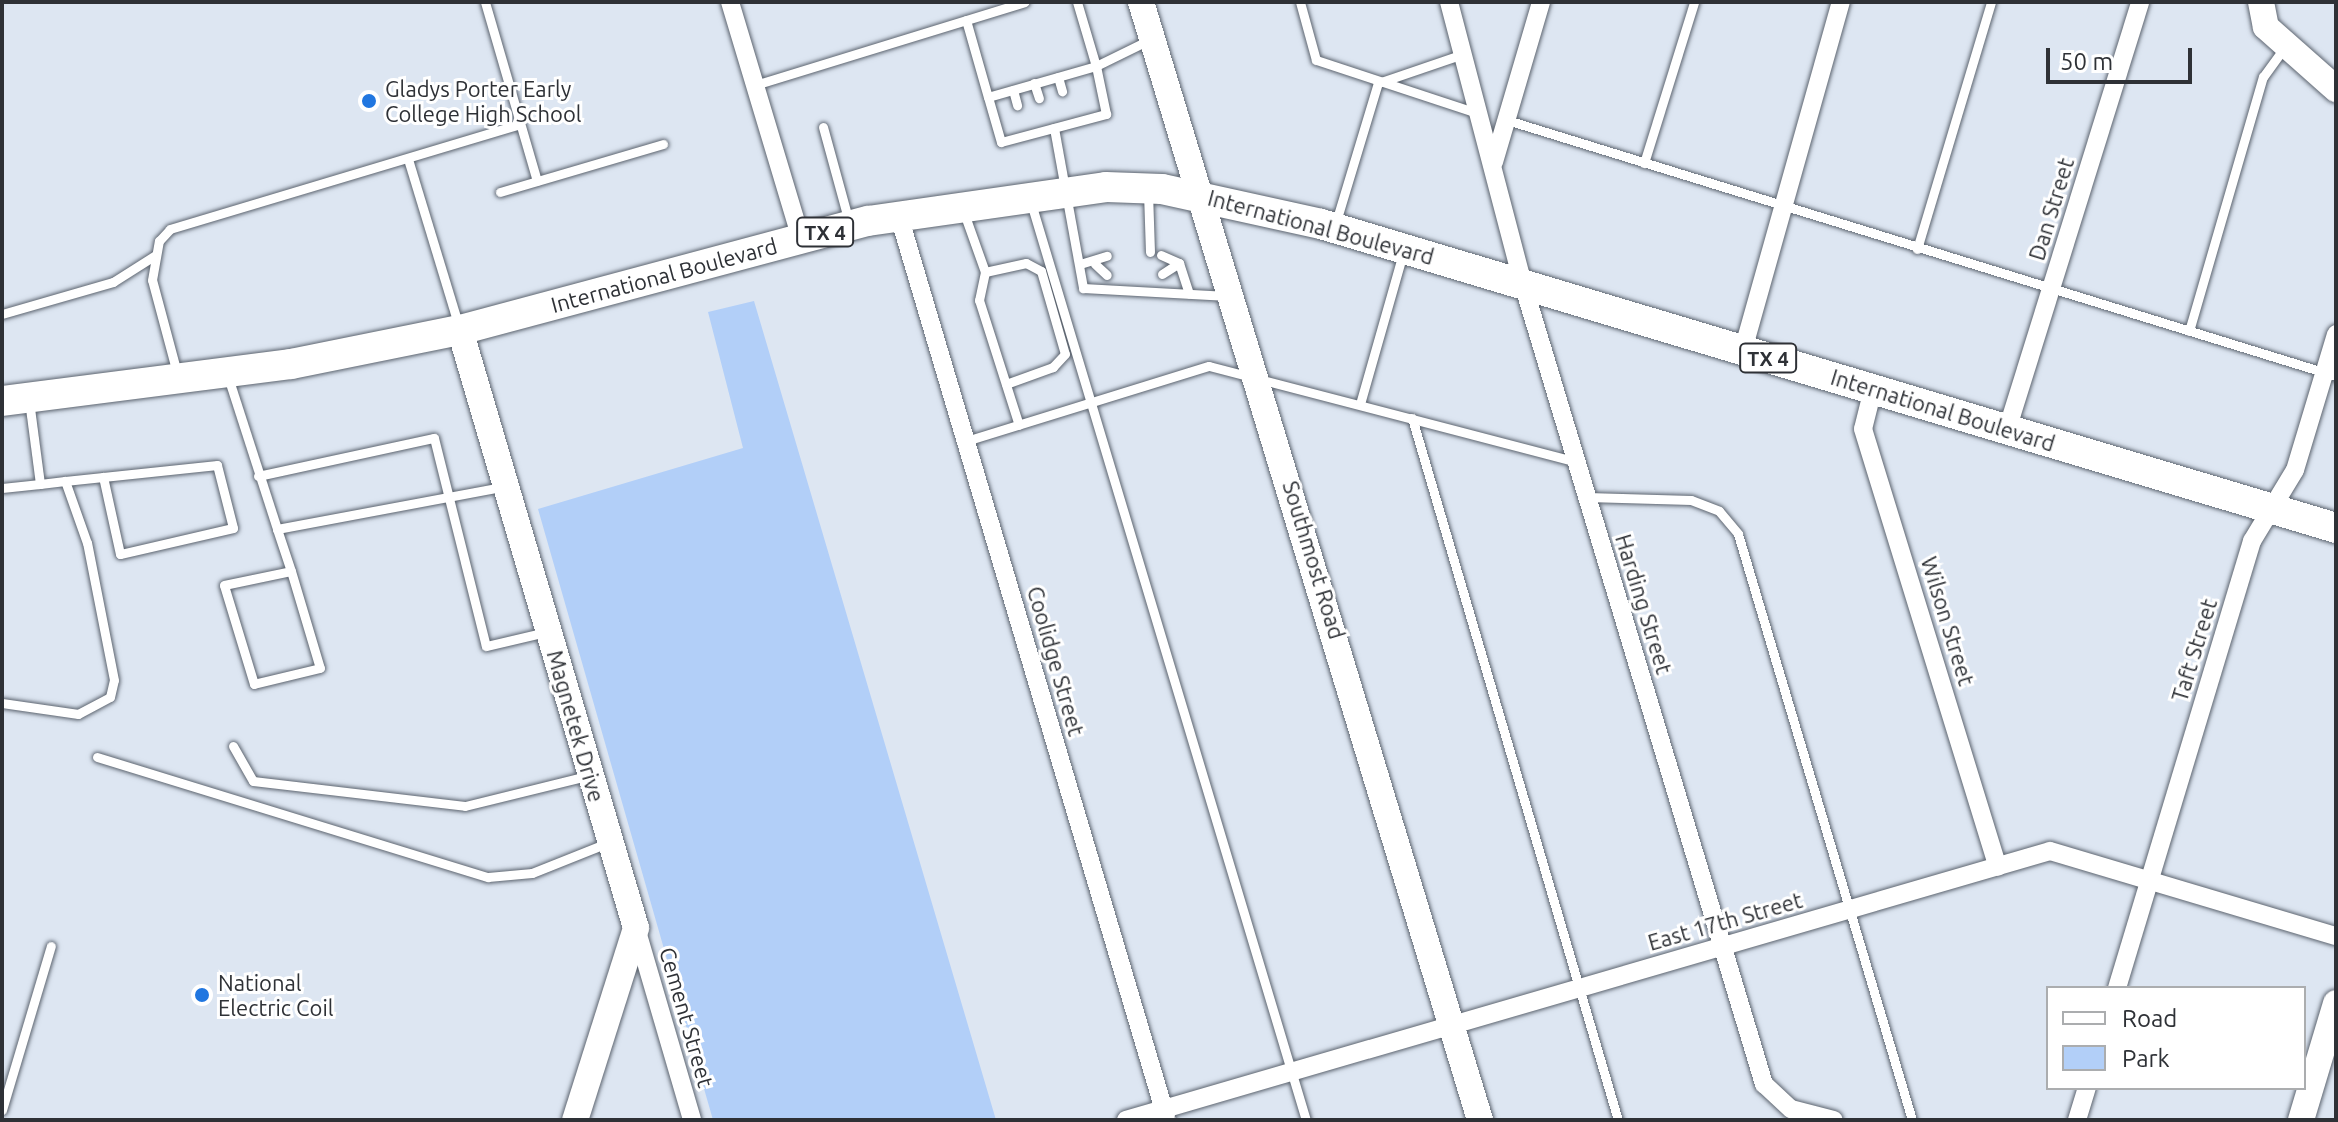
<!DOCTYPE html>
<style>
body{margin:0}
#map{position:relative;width:2338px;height:1122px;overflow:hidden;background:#dde6f2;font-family:Ubuntu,sans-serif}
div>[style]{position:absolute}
.green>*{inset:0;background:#b2cff8}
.roads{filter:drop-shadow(0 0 2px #5c646f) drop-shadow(0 0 2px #5c646f)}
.lane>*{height:9px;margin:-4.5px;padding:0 4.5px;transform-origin:4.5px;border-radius:4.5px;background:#fff}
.street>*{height:18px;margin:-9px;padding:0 9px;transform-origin:9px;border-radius:9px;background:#fff}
.secondary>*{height:26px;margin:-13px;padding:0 13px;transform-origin:13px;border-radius:13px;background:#fff}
.primary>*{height:30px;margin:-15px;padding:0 15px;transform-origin:15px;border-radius:15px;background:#fff}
.dots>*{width:22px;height:22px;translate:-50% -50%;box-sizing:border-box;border:4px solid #fff;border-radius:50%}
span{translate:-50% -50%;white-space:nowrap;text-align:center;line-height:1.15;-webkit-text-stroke:6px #fff;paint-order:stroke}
.shield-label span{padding:2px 6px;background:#fff;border:2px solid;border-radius:6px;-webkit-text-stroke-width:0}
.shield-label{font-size:20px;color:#2e3136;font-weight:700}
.poi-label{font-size:22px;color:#2e3136}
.left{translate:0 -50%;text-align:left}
.street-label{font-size:22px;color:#2e3136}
.frame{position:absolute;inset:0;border:4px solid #2e3136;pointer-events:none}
.legend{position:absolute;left:2046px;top:986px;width:260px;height:104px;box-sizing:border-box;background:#fff;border:2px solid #abadaf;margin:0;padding:10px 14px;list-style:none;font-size:24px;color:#2e3136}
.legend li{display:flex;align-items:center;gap:16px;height:40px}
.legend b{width:40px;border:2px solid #abadaf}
.scale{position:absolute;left:2046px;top:48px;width:146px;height:36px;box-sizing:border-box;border:4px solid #2e3136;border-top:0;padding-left:10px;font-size:24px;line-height:28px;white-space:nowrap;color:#2e3136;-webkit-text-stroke:6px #fff;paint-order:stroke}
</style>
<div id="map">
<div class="green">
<i style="clip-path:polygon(754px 301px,996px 1120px,713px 1120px,538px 509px,743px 448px,708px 312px)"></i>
</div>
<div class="roads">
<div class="lane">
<i style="left:485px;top:2px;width:186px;rotate:73.8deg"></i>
<i style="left:1077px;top:2px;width:67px;rotate:73.5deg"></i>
<i style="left:1096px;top:66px;width:112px;rotate:164deg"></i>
<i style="left:988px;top:97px;width:47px;rotate:73.9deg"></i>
<i style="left:1001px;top:142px;width:109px;rotate:-14.9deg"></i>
<i style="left:1106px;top:114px;width:49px;rotate:-101.8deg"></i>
<i style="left:1096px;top:66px;width:59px;rotate:-26.1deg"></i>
<i style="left:1300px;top:2px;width:60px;rotate:74.6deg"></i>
<i style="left:1316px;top:60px;width:173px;rotate:18.2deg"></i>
<i style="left:966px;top:20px;width:80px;rotate:74.1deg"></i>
<i style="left:1058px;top:77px;width:15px;rotate:74deg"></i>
<i style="left:1034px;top:83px;width:16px;rotate:72deg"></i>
<i style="left:755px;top:85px;width:282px;rotate:-17.1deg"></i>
<i style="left:1013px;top:90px;width:16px;rotate:75deg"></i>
<i style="left:1507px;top:120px;width:868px;rotate:17.16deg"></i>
<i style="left:823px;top:127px;width:98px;rotate:74.7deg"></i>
<i style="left:1054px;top:128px;width:163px;rotate:79.7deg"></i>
<i style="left:1083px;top:288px;width:145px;rotate:3.2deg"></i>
<i style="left:408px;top:159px;width:172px;rotate:73.1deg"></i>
<i style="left:1644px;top:163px;width:169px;rotate:-72.7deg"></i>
<i style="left:500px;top:192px;width:170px;rotate:-16.4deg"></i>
<i style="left:1148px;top:192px;width:60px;rotate:88.1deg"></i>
<i style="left:1031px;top:203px;width:957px;rotate:73.31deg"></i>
<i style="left:964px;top:213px;width:63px;rotate:70.4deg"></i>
<i style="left:985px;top:272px;width:29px;rotate:102deg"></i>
<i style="left:979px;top:300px;width:131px;rotate:72.3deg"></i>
<i style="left:1335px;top:225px;width:148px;rotate:-73.2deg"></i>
<i style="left:1378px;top:83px;width:90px;rotate:-18.8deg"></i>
<i style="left:1917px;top:249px;width:258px;rotate:-73.3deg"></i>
<i style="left:1161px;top:255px;width:20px;rotate:24deg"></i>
<i style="left:1179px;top:263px;width:32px;rotate:72deg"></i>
<i style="left:1080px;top:264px;width:28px;rotate:-17deg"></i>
<i style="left:1095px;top:264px;width:16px;rotate:43deg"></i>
<i style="left:985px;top:272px;width:42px;rotate:-12.4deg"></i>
<i style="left:1026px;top:263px;width:17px;rotate:28deg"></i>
<i style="left:1041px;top:271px;width:86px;rotate:73.9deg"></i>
<i style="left:1065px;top:354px;width:18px;rotate:133deg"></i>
<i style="left:1053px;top:367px;width:50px;rotate:160.1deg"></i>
<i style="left:1162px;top:274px;width:20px;rotate:-33deg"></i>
<i style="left:2px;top:314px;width:116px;rotate:-16.1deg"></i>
<i style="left:113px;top:282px;width:49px;rotate:-32.4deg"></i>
<i style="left:2189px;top:331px;width:265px;rotate:-73.8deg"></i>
<i style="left:2263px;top:77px;width:36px;rotate:-54deg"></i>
<i style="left:177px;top:373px;width:96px;rotate:-105deg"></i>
<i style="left:152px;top:280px;width:40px;rotate:-80deg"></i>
<i style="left:159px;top:241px;width:16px;rotate:-47deg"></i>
<i style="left:170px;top:229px;width:365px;rotate:-16.7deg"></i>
<i style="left:228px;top:377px;width:160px;rotate:72.1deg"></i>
<i style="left:277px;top:529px;width:229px;rotate:-10.6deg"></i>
<i style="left:1360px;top:404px;width:157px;rotate:-74.1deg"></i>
<i style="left:1412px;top:418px;width:732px;rotate:73.65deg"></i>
<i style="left:966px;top:441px;width:254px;rotate:-17.2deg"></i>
<i style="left:1209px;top:366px;width:380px;rotate:14.6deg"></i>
<i style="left:258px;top:476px;width:180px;rotate:-12.2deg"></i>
<i style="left:434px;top:438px;width:214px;rotate:76deg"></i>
<i style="left:486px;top:646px;width:62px;rotate:-13.1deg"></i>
<i style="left:40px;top:484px;width:25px;rotate:-7deg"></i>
<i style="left:65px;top:481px;width:153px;rotate:-6deg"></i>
<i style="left:217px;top:465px;width:65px;rotate:75.7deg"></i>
<i style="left:233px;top:528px;width:116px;rotate:167deg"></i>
<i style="left:120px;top:554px;width:79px;rotate:-102.4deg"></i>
<i style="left:2px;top:488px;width:38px;rotate:-6deg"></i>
<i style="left:40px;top:484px;width:84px;rotate:-97.5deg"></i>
<i style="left:1587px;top:497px;width:104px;rotate:1.7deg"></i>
<i style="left:1691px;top:500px;width:30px;rotate:21deg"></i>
<i style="left:1719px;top:511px;width:30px;rotate:50deg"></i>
<i style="left:1738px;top:534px;width:611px;rotate:73.46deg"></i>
<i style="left:277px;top:529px;width:44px;rotate:71.6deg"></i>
<i style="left:291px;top:571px;width:101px;rotate:73.4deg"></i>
<i style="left:320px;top:668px;width:68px;rotate:166.4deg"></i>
<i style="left:254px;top:684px;width:103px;rotate:-106.9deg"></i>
<i style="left:224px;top:585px;width:68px;rotate:-11.8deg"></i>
<i style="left:2px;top:703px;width:77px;rotate:8.2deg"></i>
<i style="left:78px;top:714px;width:36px;rotate:-28deg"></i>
<i style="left:110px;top:697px;width:17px;rotate:-77deg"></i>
<i style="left:114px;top:680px;width:140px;rotate:-101.1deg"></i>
<i style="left:87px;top:543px;width:66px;rotate:-109.5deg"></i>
<i style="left:233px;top:746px;width:40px;rotate:60.3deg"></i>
<i style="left:253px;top:781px;width:213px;rotate:6.7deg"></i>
<i style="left:465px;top:806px;width:126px;rotate:-13.8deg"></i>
<i style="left:97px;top:757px;width:409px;rotate:17.1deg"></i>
<i style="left:488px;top:877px;width:44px;rotate:-5.2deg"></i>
<i style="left:532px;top:873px;width:81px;rotate:-21.8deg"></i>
<i style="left:2px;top:1110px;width:171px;rotate:-73.4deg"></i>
</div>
<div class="street">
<i style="left:730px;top:2px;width:246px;rotate:73.3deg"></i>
<i style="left:1449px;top:2px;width:292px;rotate:75.3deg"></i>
<i style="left:1523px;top:284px;width:836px;rotate:73.24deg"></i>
<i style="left:1764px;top:1084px;width:37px;rotate:43deg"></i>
<i style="left:1791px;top:1109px;width:44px;rotate:14.3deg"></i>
<i style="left:1494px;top:162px;width:167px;rotate:-73.6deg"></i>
<i style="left:899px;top:216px;width:940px;rotate:73.49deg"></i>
<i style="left:1743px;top:350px;width:362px;rotate:-74.3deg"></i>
<i style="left:1873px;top:389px;width:41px;rotate:104deg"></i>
<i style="left:1863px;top:429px;width:458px;rotate:72.9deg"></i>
<i style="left:2007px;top:430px;width:448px;rotate:-72.7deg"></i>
<i style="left:636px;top:928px;width:200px;rotate:73.7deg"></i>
<i style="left:2117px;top:988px;width:467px;rotate:-73.2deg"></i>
<i style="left:2252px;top:541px;width:83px;rotate:-58.8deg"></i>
<i style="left:2295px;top:470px;width:142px;rotate:-73.2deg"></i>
<i style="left:1126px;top:1120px;width:962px;rotate:-16.23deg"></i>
<i style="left:2050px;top:851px;width:298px;rotate:16.6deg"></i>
<i style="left:2077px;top:1120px;width:34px;rotate:-73deg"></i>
</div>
<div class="secondary">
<i style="left:1141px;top:2px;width:1168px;rotate:73.13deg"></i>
<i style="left:2261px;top:2px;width:25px;rotate:79deg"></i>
<i style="left:2266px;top:27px;width:94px;rotate:41.5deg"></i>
<i style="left:460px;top:330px;width:623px;rotate:73.6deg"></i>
<i style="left:636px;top:928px;width:201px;rotate:107.6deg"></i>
<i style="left:2301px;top:1120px;width:122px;rotate:-73.3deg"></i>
</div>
<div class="primary">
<i style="left:2px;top:401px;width:291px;rotate:-7.3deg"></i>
<i style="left:291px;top:364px;width:172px;rotate:-11.4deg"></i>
<i style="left:460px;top:330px;width:422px;rotate:-15deg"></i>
<i style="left:868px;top:221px;width:240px;rotate:-8.1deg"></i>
<i style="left:1106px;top:187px;width:56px;rotate:2deg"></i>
<i style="left:1162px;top:189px;width:163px;rotate:12.4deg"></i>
<i style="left:1321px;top:224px;width:1060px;rotate:16.67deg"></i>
</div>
</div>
<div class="dots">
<i style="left:369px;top:101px;background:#2076e0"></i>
<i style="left:202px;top:995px;background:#2076e0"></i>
</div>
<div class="shield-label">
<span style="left:825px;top:232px">TX 4</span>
<span style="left:1768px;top:358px">TX 4</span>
</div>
<div class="poi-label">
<span class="left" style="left:385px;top:101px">Gladys Porter Early<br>College High School</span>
<span class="left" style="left:218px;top:995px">National<br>Electric Coil</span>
</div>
<div class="street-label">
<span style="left:2051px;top:209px;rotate:-73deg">Dan Street</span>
<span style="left:1321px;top:227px;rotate:15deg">International Boulevard</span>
<span style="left:664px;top:275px;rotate:-15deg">International Boulevard</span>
<span style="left:1943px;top:410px;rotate:17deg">International Boulevard</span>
<span style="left:1314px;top:560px;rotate:73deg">Southmost Road</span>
<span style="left:1644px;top:604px;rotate:73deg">Harding Street</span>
<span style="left:1948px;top:621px;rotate:73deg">Wilson Street</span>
<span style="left:2194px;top:650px;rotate:-73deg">Taft Street</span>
<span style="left:1056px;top:661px;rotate:74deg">Coolidge Street</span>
<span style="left:576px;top:726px;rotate:74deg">Magnetek Drive</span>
<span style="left:1725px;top:921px;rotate:-16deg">East 17th Street</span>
<span style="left:687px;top:1017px;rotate:74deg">Cement Street</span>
</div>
<div class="frame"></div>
<ul class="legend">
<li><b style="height:10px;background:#fff"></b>Road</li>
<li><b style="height:22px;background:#b2cff8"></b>Park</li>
</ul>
<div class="scale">50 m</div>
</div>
